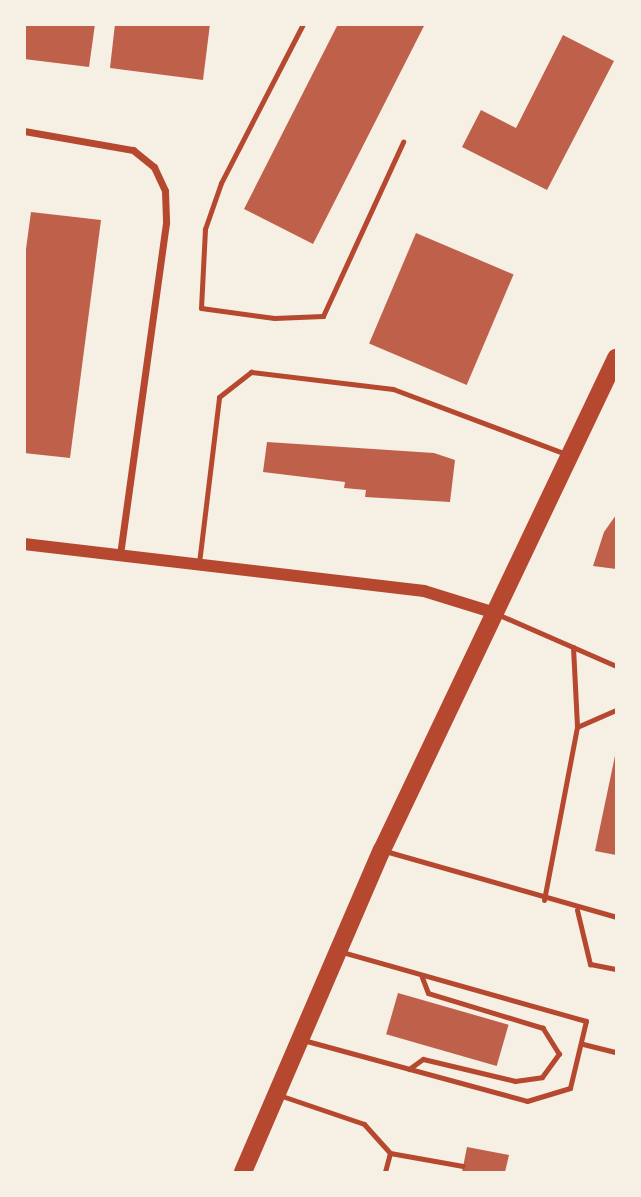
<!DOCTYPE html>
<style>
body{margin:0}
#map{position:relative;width:641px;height:1197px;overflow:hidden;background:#f6efe4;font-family:Merriweather,serif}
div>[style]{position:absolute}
.building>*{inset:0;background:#bf614a;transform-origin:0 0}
.service>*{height:5px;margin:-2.5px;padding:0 2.5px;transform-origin:2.5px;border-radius:2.5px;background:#b5482f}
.minor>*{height:7px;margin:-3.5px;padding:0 3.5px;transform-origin:3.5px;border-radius:3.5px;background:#b5482f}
.tertiary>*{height:12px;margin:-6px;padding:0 6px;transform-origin:6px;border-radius:6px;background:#b5482f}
.primary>*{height:18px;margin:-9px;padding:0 9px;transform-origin:9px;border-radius:9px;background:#b5482f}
span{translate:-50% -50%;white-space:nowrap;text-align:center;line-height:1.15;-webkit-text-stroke:5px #f6efe4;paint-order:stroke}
.frame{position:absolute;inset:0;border:26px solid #f6efe4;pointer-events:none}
</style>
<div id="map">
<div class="building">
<i style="clip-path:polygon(24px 24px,95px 24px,89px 67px,24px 59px)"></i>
<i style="clip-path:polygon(115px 24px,210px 24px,203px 80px,110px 68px)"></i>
<i style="clip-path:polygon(338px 24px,425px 24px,313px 244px,244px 209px)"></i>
<i style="clip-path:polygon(563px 35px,614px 61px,547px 190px,462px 147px,481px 110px,516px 128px)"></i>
<i style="clip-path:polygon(31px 212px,101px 220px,70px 458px,24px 453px,24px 264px)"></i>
<i style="left:416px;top:233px;width:106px;height:120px;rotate:23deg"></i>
<i style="clip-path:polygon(267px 442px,434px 453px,455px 460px,450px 502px,365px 497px,366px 490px,344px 488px,345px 482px,263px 472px)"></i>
<i style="clip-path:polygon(616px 515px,616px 569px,593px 566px,604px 532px)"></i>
<i style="clip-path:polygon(616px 751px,616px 855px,595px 851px)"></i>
<i style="left:398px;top:993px;width:115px;height:43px;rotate:16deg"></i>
<i style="clip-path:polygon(467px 1147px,509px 1155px,505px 1172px,462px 1172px)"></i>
</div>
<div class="service">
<i style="left:303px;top:24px;width:179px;rotate:117.3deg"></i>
<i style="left:221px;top:183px;width:49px;rotate:109.2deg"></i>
<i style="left:205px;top:229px;width:79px;rotate:92.9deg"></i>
<i style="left:201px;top:308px;width:74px;rotate:7.8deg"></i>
<i style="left:274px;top:318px;width:49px;rotate:-2.3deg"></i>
<i style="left:323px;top:316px;width:192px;rotate:-65.3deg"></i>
<i style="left:199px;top:563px;width:167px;rotate:-83.1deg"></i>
<i style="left:219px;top:397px;width:41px;rotate:-38deg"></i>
<i style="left:251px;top:372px;width:143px;rotate:6.8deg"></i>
<i style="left:393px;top:389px;width:185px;rotate:20.6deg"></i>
<i style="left:497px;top:614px;width:130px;rotate:23.6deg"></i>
<i style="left:573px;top:647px;width:80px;rotate:87.1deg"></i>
<i style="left:385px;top:851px;width:240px;rotate:15.9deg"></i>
<i style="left:544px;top:900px;width:176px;rotate:-79.2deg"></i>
<i style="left:577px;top:727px;width:43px;rotate:-23.6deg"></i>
<i style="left:577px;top:910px;width:56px;rotate:76.5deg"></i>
<i style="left:590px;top:964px;width:26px;rotate:11deg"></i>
<i style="left:303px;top:1040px;width:232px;rotate:15.2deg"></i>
<i style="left:527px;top:1101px;width:45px;rotate:-16.8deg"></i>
<i style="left:570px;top:1088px;width:69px;rotate:-76.6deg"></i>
<i style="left:586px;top:1021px;width:254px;rotate:-164.2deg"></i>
<i style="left:583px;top:1044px;width:34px;rotate:14deg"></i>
<i style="left:409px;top:1069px;width:17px;rotate:-36deg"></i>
<i style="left:423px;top:1059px;width:95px;rotate:13.4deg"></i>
<i style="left:515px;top:1081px;width:27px;rotate:-8deg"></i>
<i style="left:542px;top:1077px;width:29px;rotate:-54deg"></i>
<i style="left:559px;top:1054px;width:31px;rotate:-122deg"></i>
<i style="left:543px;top:1028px;width:120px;rotate:-163.1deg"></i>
<i style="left:428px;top:993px;width:17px;rotate:-111deg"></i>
<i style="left:279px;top:1095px;width:90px;rotate:18.8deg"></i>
<i style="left:364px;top:1124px;width:39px;rotate:48deg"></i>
<i style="left:390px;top:1153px;width:20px;rotate:105deg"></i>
<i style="left:390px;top:1153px;width:74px;rotate:10.1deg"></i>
</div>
<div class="minor">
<i style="left:24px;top:131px;width:111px;rotate:9.9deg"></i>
<i style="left:133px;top:150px;width:27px;rotate:39deg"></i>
<i style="left:154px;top:167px;width:26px;rotate:65deg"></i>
<i style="left:165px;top:191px;width:32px;rotate:88deg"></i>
<i style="left:166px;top:223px;width:335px;rotate:97.9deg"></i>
</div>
<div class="tertiary">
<i style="left:24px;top:544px;width:403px;rotate:6.7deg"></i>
<i style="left:424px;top:591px;width:71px;rotate:17.2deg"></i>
</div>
<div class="primary">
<i style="left:243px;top:1172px;width:351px;rotate:-66.7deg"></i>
<i style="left:382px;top:850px;width:545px;rotate:-64.56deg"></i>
</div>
<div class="frame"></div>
</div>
